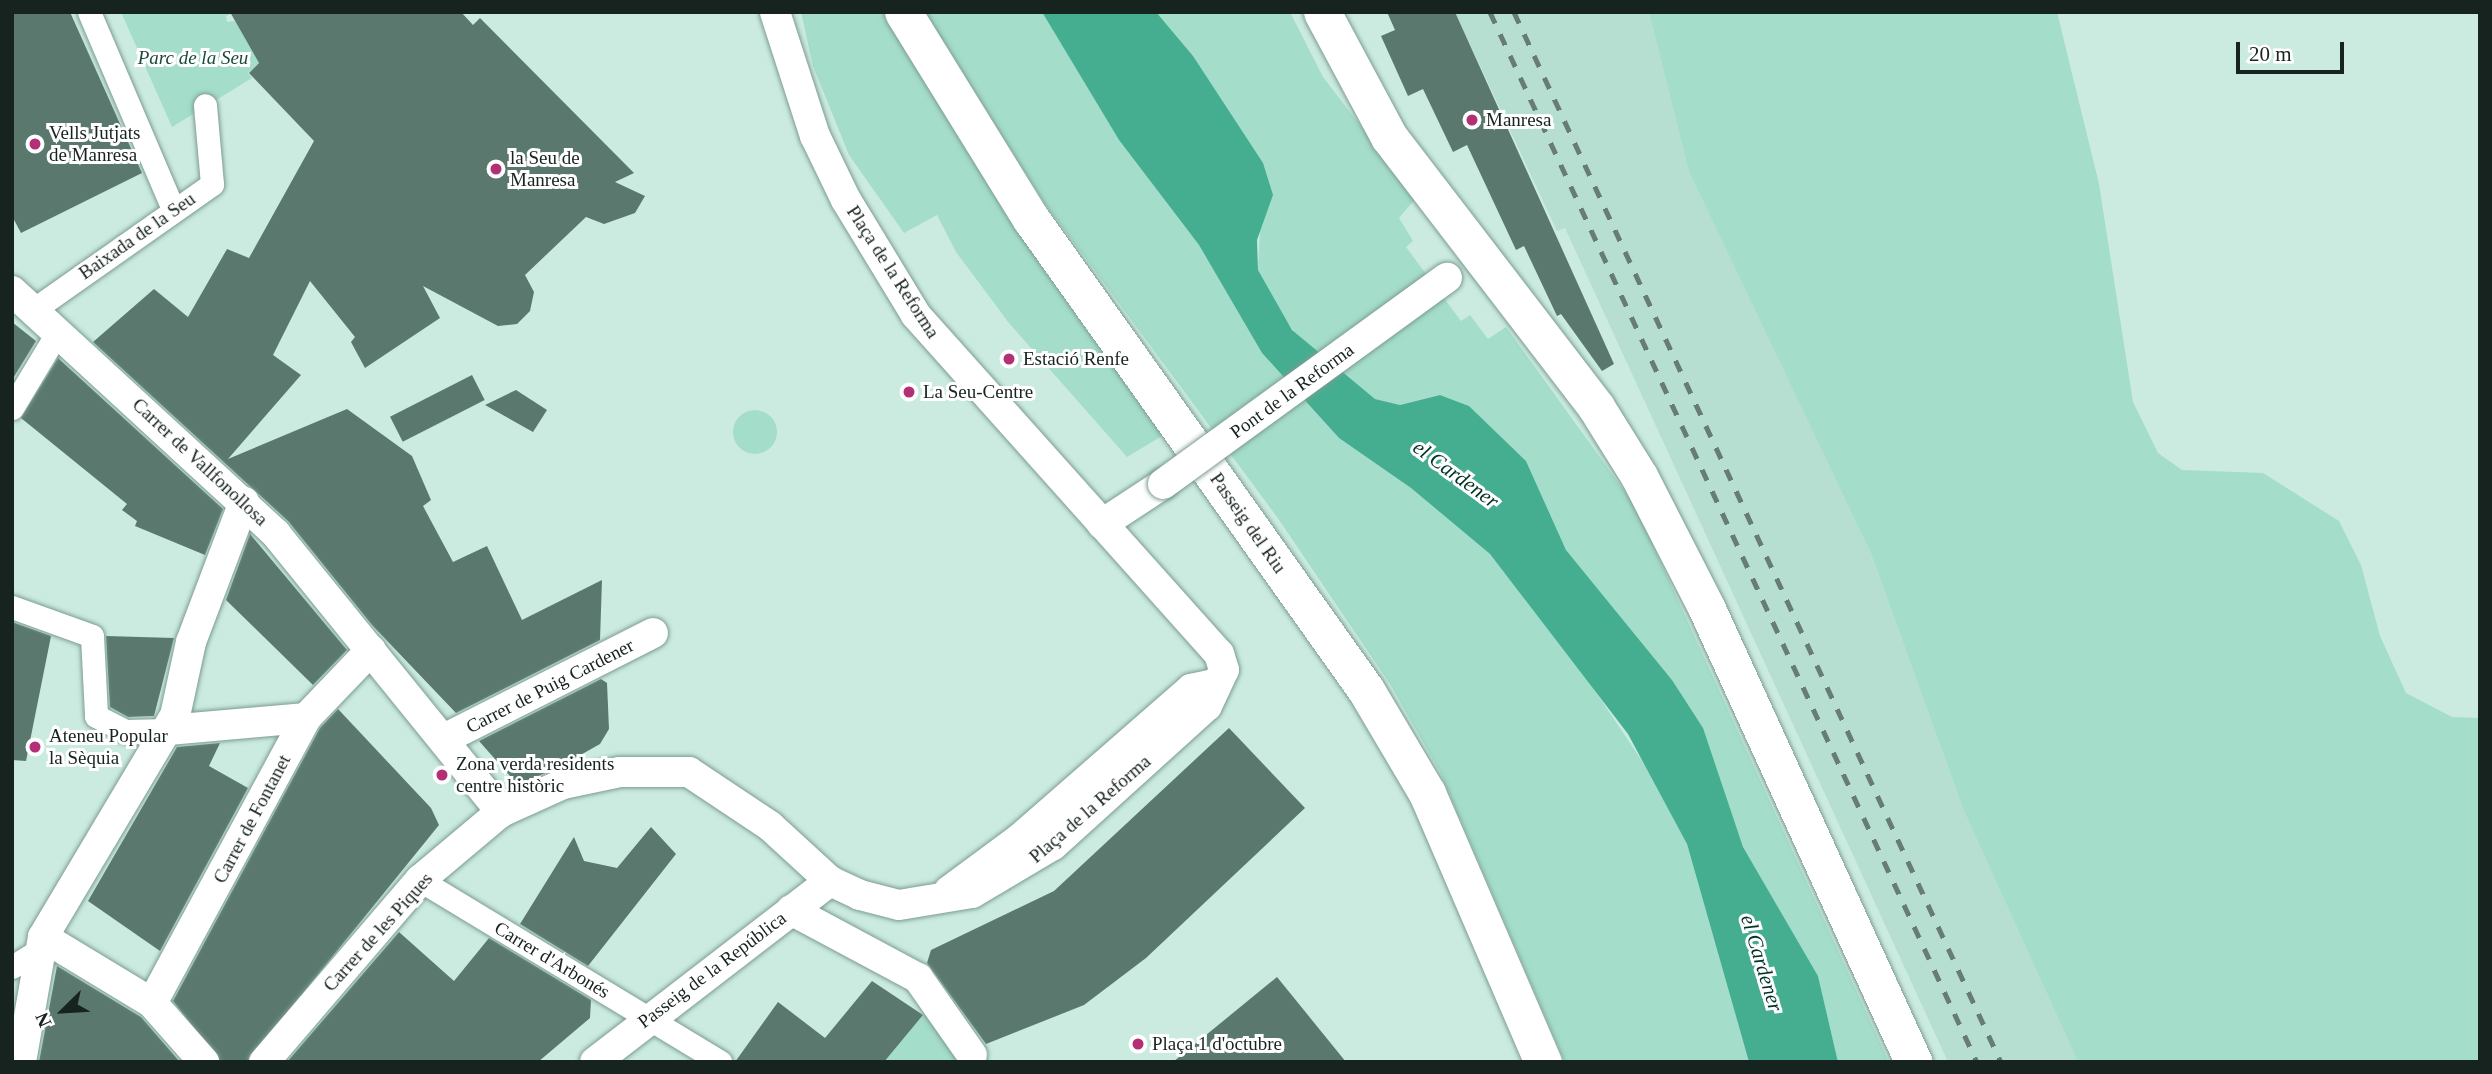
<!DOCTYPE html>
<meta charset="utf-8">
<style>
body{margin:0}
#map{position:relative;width:2492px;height:1074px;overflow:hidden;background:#cbebe0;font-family:"Times New Roman",serif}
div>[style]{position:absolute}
.built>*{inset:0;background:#b7dfd1}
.green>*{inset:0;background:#a4ddca}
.round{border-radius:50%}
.water>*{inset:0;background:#45ae91}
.building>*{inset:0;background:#5a786e;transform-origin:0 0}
.roads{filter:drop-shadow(0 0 2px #7d9c91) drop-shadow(0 0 2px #7d9c91)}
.pedestrian>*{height:23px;margin:-11.5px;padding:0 11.5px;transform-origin:11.5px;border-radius:11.5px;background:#fff}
.minor>*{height:30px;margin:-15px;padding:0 15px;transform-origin:15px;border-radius:15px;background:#fff}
.tertiary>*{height:37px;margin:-18.5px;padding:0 18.5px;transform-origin:18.5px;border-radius:18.5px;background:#fff}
.rail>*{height:5px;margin-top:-2.5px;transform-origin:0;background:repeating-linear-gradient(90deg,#677c75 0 12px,transparent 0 24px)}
.bridges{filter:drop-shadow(0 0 2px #7d9c91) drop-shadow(0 0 2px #7d9c91)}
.minor-bridge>*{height:30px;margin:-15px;padding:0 15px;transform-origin:15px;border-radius:15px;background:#fff}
.dots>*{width:19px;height:19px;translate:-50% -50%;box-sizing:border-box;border:4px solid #fff;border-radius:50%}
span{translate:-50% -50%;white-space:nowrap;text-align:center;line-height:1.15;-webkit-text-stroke:6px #fff;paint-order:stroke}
.park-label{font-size:19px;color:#1b483c;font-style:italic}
.poi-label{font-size:19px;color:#17231f}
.left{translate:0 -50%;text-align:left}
.street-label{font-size:19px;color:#17231f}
.water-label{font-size:21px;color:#003226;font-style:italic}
.frame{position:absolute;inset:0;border:14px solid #17231f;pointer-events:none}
.north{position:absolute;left:28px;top:976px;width:70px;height:70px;-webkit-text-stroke:5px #fff;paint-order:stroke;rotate:246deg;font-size:19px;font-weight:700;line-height:28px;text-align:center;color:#17231f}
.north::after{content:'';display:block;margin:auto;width:24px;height:32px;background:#17231f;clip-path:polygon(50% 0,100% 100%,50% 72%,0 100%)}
.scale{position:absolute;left:2236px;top:42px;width:108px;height:32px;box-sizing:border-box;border:4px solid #17231f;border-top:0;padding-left:9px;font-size:21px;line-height:24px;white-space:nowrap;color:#17231f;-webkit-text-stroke:5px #fff;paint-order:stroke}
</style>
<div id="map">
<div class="built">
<i style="clip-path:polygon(1455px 12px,1649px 12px,1870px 551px,1964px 811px,2078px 1062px,1948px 1062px,1565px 228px,1557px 231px)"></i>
</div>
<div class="green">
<i style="clip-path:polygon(121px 12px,235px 12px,226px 16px,227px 22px,235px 21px,259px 63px,248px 73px,252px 78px,172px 127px)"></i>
<i style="clip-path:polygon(801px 12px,889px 12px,1170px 431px,1127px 457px,1009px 323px,956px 252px,937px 215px,904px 233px,849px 155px,813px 66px)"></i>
<i style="clip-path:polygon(925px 12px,1042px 12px,1119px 140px,1199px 245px,1262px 353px,1339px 438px,1411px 488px,1490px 554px,1583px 673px,1665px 795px,1687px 844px,1749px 1062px,1565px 1062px,1440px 772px,1390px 684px,1277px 517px,1044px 202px)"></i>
<i style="clip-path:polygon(1156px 12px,1290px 12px,1323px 77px,1416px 198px,1399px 218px,1413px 241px,1406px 247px,1461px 321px,1470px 315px,1488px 339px,1506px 327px,1635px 506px,1889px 1062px,1838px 1062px,1818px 976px,1743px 848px,1711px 757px,1672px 680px,1566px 550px,1526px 461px,1469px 406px,1440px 395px,1400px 405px,1375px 399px,1299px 338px,1272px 303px,1258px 270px,1263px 163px)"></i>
<i style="clip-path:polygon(1649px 12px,2057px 12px,2099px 184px,2133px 402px,2158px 453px,2182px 470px,2263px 473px,2339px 521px,2361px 565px,2380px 636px,2406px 693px,2452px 717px,2480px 718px,2480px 1062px,2078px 1062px,1964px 811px,1870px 551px,1689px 171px)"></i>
<i class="round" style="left:733px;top:410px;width:44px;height:44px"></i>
<i style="clip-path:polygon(924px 1014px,963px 1062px,884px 1062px)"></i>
</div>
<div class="water">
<i style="clip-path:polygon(1042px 12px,1156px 12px,1193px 56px,1263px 163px,1273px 195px,1257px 240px,1258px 270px,1292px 330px,1375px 399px,1400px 405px,1440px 395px,1469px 406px,1526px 461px,1566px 550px,1672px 680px,1703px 728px,1743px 847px,1818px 976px,1838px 1062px,1749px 1062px,1687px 844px,1628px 734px,1490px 554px,1411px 488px,1339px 438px,1262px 353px,1199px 245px,1119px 140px)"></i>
</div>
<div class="building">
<i style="clip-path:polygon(12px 12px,70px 12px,142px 173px,21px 233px,12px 216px)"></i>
<i style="clip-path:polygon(230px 12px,461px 12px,473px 25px,480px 18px,634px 173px,615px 182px,645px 196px,635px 213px,604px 224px,586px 217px,525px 275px,534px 292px,530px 311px,517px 324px,498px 326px,423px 286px,440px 318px,365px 368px,351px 342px,355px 337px,310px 281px,273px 355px,301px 375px,228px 459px,347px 409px,412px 456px,431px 500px,423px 506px,453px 562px,487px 546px,522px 620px,602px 580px,600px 640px,456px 713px,372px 625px,288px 521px,93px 342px,154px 289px,188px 317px,227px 249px,249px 258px,314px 141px,249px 73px,259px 63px)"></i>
<i style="clip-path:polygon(1387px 12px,1455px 12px,1614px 364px,1602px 371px,1561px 314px,1557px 316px,1524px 246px,1516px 250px,1467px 145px,1453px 152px,1423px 89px,1408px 96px,1381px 36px,1395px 30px)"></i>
<i style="clip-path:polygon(12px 322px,36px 341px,12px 380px)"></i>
<i style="clip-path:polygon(58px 358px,223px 509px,205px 555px,135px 526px,137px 521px,122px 510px,127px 504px,21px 418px)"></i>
<i style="left:472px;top:375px;width:28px;height:92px;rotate:63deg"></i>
<i style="clip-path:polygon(516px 390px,547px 410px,533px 432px,485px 405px)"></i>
<i style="clip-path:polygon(250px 534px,347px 650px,313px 685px,226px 600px)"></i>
<i style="clip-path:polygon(12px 622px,51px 636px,26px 761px,12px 760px)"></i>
<i style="clip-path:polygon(106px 636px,174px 638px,154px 716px,128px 717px,110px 707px)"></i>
<i style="clip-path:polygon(601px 679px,607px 683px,609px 729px,600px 744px,561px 766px,518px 785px,479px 741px)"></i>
<i style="clip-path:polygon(338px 709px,431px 808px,439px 825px,247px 1062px,221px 1062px,173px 1001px,320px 728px)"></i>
<i style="clip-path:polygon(1229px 728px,1305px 808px,1146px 958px,1084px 1005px,986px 1044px,927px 963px,931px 950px,1054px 891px)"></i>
<i style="clip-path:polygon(220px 743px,209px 766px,248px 788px,160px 951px,88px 901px,177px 747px)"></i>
<i style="clip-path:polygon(651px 827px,676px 854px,588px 966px,520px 924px,574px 837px,584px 861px,617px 868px)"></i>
<i style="clip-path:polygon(399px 932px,454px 981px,489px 938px,591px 1000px,590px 1018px,538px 1062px,287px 1062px)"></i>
<i style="clip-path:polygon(57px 966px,141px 1017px,180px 1062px,39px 1062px)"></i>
<i style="clip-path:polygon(1277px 977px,1346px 1062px,1173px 1062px)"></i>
<i style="clip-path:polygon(872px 981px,923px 1015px,884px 1062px,735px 1062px,778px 1002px,825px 1038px)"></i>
</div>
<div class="roads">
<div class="pedestrian">
<i style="left:89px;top:12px;width:216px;rotate:66.9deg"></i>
<i style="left:33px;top:310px;width:219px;rotate:-35.1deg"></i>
<i style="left:212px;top:184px;width:79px;rotate:-95.1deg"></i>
<i style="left:12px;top:408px;width:87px;rotate:-59deg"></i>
<i style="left:12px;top:607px;width:85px;rotate:19.9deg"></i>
<i style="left:92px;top:636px;width:80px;rotate:87.1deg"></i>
<i style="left:96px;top:716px;width:33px;rotate:27deg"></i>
<i style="left:125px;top:731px;width:43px;rotate:-1.3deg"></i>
<i style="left:420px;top:880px;width:351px;rotate:31.2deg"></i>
<i style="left:12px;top:967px;width:34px;rotate:-32deg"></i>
</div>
<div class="minor">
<i style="left:12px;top:291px;width:359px;rotate:42.6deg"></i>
<i style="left:276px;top:534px;width:358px;rotate:51deg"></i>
<i style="left:1102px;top:524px;width:73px;rotate:-33.3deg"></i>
<i style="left:168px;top:730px;width:139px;rotate:-5deg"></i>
<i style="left:446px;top:738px;width:232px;rotate:-26.9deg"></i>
<i style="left:949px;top:891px;width:86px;rotate:-36.5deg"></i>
<i style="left:1018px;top:840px;width:230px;rotate:-41.1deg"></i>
<i style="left:1191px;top:689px;width:24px;rotate:-12deg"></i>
<i style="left:791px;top:910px;width:144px;rotate:28.2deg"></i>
<i style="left:918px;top:978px;width:94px;rotate:55deg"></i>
<i style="left:43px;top:937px;width:127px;rotate:31.2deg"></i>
<i style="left:152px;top:1003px;width:79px;rotate:48.6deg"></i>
<i style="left:152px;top:1003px;width:324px;rotate:-61.6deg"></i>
<i style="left:306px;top:718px;width:94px;rotate:-46.3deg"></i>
<i style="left:21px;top:1062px;width:127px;rotate:-80deg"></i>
<i style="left:43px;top:937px;width:257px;rotate:-59.2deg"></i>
<i style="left:175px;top:716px;width:76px;rotate:-77.8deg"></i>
<i style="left:191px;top:642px;width:150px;rotate:-69.3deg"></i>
<i style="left:264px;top:1062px;width:240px;rotate:-49.4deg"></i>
<i style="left:420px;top:880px;width:106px;rotate:-40deg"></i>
<i style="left:501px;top:812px;width:68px;rotate:-24.3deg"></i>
<i style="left:563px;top:784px;width:58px;rotate:-11.9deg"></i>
<i style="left:620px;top:772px;width:69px"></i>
<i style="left:689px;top:772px;width:97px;rotate:33.7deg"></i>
<i style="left:770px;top:826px;width:81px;rotate:42.5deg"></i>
<i style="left:830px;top:881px;width:33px;rotate:25deg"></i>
<i style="left:860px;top:895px;width:40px;rotate:14.4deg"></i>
<i style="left:899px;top:905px;width:74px;rotate:-9.3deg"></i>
<i style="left:972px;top:893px;width:94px;rotate:-30.7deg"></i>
<i style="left:1053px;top:845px;width:207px;rotate:-42.1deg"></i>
<i style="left:1207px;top:706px;width:40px;rotate:-65deg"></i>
<i style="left:1224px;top:670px;width:17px;rotate:-107deg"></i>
<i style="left:1219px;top:654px;width:455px;rotate:-131.8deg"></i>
<i style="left:916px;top:315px;width:135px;rotate:-121.3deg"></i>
<i style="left:846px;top:200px;width:71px;rotate:-115.8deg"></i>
<i style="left:815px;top:136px;width:130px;rotate:-107.9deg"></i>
<i style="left:595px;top:1062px;width:297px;rotate:-37.6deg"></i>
</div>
<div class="tertiary">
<i style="left:903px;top:12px;width:243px;rotate:58.3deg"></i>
<i style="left:1031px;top:219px;width:578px;rotate:54.58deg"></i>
<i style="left:1366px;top:690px;width:120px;rotate:59.4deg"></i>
<i style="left:1427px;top:793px;width:293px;rotate:66.7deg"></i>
<i style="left:1322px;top:12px;width:142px;rotate:61.8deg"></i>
<i style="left:1389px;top:137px;width:340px;rotate:52.5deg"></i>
<i style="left:1596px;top:407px;width:81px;rotate:58.1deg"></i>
<i style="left:1639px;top:476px;width:149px;rotate:62.9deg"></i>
<i style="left:1707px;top:609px;width:498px;rotate:65.5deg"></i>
</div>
</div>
<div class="rail">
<i style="left:1490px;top:12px;width:1157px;rotate:65.12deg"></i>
<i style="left:1514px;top:12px;width:1157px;rotate:65.12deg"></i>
</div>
<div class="bridges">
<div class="minor-bridge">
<i style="left:1163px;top:484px;width:351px;rotate:-36deg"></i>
</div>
</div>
<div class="dots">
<i style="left:1472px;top:120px;background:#b32f76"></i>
<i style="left:35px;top:144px;background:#b32f76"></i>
<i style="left:496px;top:169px;background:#b32f76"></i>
<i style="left:1009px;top:359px;background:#b32f76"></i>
<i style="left:909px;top:392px;background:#b32f76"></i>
<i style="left:35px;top:747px;background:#b32f76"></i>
<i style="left:442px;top:775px;background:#b32f76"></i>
<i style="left:1138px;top:1044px;background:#b32f76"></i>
</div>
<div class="park-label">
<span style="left:193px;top:58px">Parc de la Seu</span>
</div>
<div class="poi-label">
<span class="left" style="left:1486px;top:120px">Manresa</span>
<span class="left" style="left:49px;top:144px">Vells Jutjats<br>de Manresa</span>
<span class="left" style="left:510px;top:169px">la Seu de<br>Manresa</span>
<span class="left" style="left:1023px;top:359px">Estació Renfe</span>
<span class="left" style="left:923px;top:392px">La Seu-Centre</span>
<span class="left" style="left:49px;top:747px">Ateneu Popular<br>la Sèquia</span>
<span class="left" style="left:456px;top:775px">Zona verda residents<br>centre històric</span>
<span class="left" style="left:1152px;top:1044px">Plaça 1 d'octubre</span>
</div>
<div class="street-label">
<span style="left:137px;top:236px;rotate:-35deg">Baixada de la Seu</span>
<span style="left:893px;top:272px;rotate:57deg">Plaça de la Reforma</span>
<span style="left:1292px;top:391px;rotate:-36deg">Pont de la Reforma</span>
<span style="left:200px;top:462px;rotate:43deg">Carrer de Vallfonollosa</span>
<span style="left:1248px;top:523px;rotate:55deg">Passeig del Riu</span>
<span style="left:550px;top:686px;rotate:-27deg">Carrer de Puig Cardener</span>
<span style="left:1090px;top:809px;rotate:-41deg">Plaça de la Reforma</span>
<span style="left:252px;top:819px;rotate:-62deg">Carrer de Fontanet</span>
<span style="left:378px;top:932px;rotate:-48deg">Carrer de les Piques</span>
<span style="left:552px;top:960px;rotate:31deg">Carrer d'Arbonés</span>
<span style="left:712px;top:970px;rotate:-37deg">Passeig de la República</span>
</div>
<div class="water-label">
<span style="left:1456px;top:474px;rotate:36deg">el Cardener</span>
<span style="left:1762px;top:963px;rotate:73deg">el Cardener</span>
</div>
<div class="frame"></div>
<div class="north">N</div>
<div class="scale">20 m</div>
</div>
